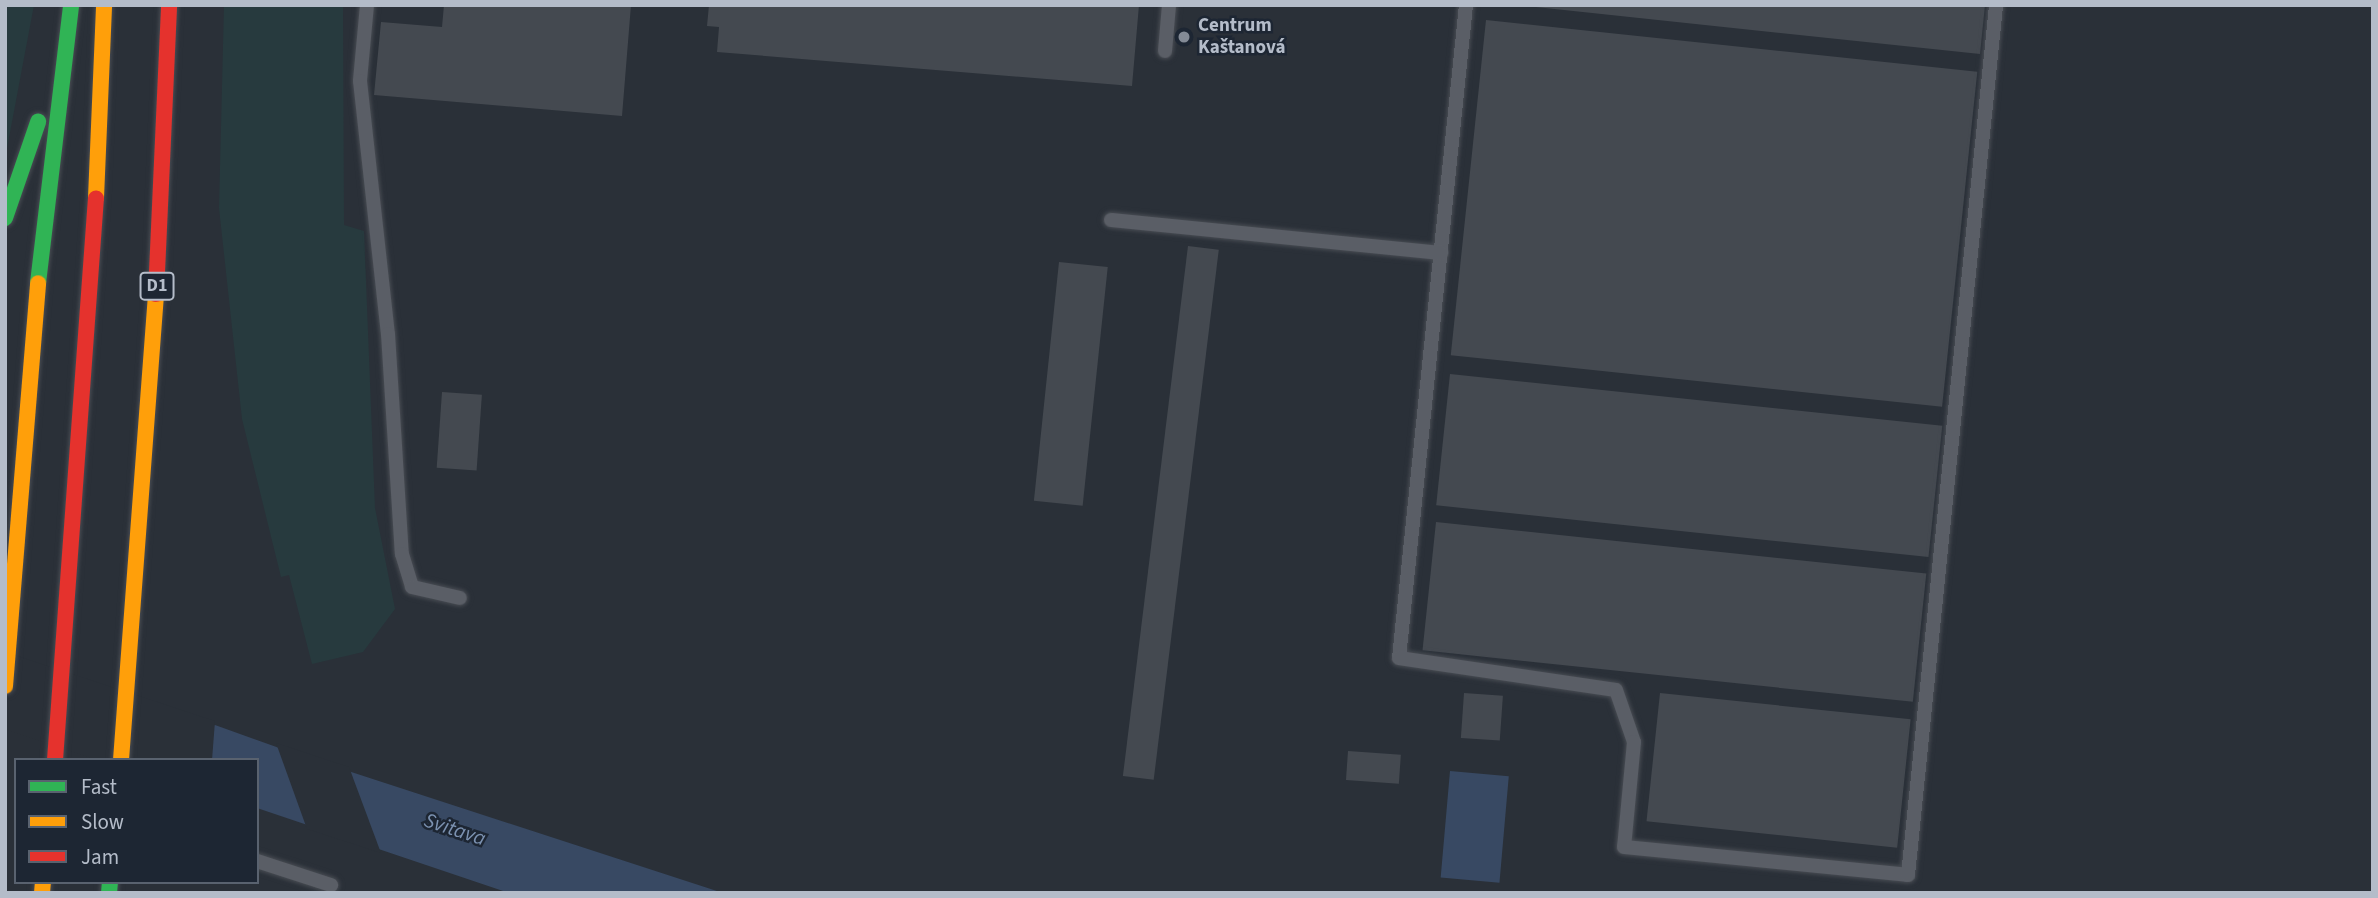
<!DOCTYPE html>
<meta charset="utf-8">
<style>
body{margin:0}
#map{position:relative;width:2378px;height:898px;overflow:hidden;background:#2a3038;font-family:"Source Sans 3",sans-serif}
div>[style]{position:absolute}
.green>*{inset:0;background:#273a3e}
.water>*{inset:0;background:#384963;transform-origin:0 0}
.pier>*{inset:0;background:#2a3038}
.building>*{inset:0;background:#444950;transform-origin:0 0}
.roads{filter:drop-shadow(0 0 2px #484c53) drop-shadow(0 0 2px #484c53)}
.lane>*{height:14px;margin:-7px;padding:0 7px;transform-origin:7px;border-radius:7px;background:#5a5e66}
.fast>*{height:16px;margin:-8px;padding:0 8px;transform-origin:8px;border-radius:8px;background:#30b455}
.slow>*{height:16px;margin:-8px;padding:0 8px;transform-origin:8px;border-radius:8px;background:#ff9f0a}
.jam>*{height:16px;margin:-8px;padding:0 8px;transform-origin:8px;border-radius:8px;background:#e5322d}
.dots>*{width:19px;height:19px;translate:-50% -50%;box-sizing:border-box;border:4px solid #1d2633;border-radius:50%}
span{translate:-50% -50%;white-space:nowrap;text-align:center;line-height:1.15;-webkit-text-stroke:5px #1d2633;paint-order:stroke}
.shield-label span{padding:2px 5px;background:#1d2633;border:2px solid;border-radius:5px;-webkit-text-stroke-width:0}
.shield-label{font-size:18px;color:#b4bcc9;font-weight:700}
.poi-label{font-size:19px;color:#b4bcc9;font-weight:700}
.left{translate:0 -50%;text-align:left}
.water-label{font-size:21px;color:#7c92b1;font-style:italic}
.frame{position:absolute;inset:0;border:7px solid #b4bcc9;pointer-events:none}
.legend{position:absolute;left:14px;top:758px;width:245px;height:126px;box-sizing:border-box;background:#1d2633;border:2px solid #59626f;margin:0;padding:9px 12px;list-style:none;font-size:21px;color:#b4bcc9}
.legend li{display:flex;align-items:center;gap:14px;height:35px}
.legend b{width:35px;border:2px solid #59626f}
</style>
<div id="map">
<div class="green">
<i style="clip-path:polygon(5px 5px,34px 5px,5px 159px)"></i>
<i style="clip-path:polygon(224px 5px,343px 5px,344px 225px,364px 231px,375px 508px,395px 609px,363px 652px,312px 664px,289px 575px,281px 577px,242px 419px,219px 208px)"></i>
</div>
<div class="water">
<i style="clip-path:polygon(215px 725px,296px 754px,723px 893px,509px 893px,257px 808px,257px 760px,109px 760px)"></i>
<i style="left:1450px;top:771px;width:59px;height:107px;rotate:5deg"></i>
</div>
<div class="pier">
<i style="clip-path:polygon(5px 652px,215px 721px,212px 760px,98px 760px,5px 729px)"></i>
<i style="clip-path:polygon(276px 743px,349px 767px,381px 853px,307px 829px)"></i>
</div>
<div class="building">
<i style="clip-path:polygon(444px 5px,631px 5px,622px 116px,374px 95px,381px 22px,442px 27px)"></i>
<i style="clip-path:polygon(709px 5px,1139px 5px,1132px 86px,717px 52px,719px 27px,707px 26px)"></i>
<i style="clip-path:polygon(1516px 5px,1985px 5px,1980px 54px)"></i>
<i style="left:1486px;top:20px;width:494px;height:337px;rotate:6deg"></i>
<i style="left:1188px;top:246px;width:31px;height:534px;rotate:7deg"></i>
<i style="left:1059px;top:262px;width:49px;height:240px;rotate:6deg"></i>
<i style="left:1450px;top:374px;width:495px;height:132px;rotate:6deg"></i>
<i style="left:442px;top:392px;width:40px;height:76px;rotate:4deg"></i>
<i style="left:1436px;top:522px;width:493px;height:129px;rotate:6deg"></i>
<i style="left:1464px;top:693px;width:39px;height:45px;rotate:4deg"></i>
<i style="left:1660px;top:693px;width:252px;height:129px;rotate:6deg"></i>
<i style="left:1348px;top:751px;width:53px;height:29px;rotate:4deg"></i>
</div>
<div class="roads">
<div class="lane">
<i style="left:367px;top:5px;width:76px;rotate:95.3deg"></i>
<i style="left:360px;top:81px;width:255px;rotate:83.7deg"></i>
<i style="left:388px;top:334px;width:220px;rotate:86.4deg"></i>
<i style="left:402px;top:554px;width:34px;rotate:73deg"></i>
<i style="left:412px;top:587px;width:49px;rotate:12.9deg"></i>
<i style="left:1466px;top:5px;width:656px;rotate:95.86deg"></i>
<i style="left:1399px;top:658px;width:219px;rotate:8.4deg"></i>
<i style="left:1616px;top:690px;width:55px;rotate:70.9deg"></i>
<i style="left:1634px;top:742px;width:105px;rotate:95.4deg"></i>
<i style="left:1624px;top:847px;width:285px;rotate:5.6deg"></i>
<i style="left:1908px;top:875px;width:874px;rotate:-84.22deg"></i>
<i style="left:1165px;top:51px;width:46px;rotate:-85deg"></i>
<i style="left:1111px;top:220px;width:332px;rotate:5.7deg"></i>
<i style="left:257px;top:861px;width:78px;rotate:18deg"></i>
</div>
<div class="fast">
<i style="left:5px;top:218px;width:102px;rotate:-71deg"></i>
<i style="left:38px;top:283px;width:280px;rotate:-83.2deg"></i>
<i style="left:109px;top:893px;width:11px;rotate:-85deg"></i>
</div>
<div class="slow">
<i style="left:96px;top:198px;width:193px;rotate:-87.6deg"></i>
<i style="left:5px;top:686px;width:404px;rotate:-85.3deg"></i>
<i style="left:121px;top:760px;width:467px;rotate:-85.7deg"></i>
<i style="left:42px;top:893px;width:11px;rotate:-85deg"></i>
</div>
<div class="jam">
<i style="left:156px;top:294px;width:289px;rotate:-87.4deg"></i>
<i style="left:55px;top:760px;width:563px;rotate:-85.83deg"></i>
</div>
</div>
<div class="dots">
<i style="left:1184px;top:37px;background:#848b96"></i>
</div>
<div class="shield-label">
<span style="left:157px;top:286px">D1</span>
</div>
<div class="poi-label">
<span class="left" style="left:1198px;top:37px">Centrum<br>Kaštanová</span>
</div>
<div class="water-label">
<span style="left:455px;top:829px;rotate:18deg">Svitava</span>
</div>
<div class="frame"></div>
<ul class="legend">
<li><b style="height:9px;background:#30b455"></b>Fast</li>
<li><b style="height:9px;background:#ff9f0a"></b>Slow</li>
<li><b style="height:9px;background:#e5322d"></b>Jam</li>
</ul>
</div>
